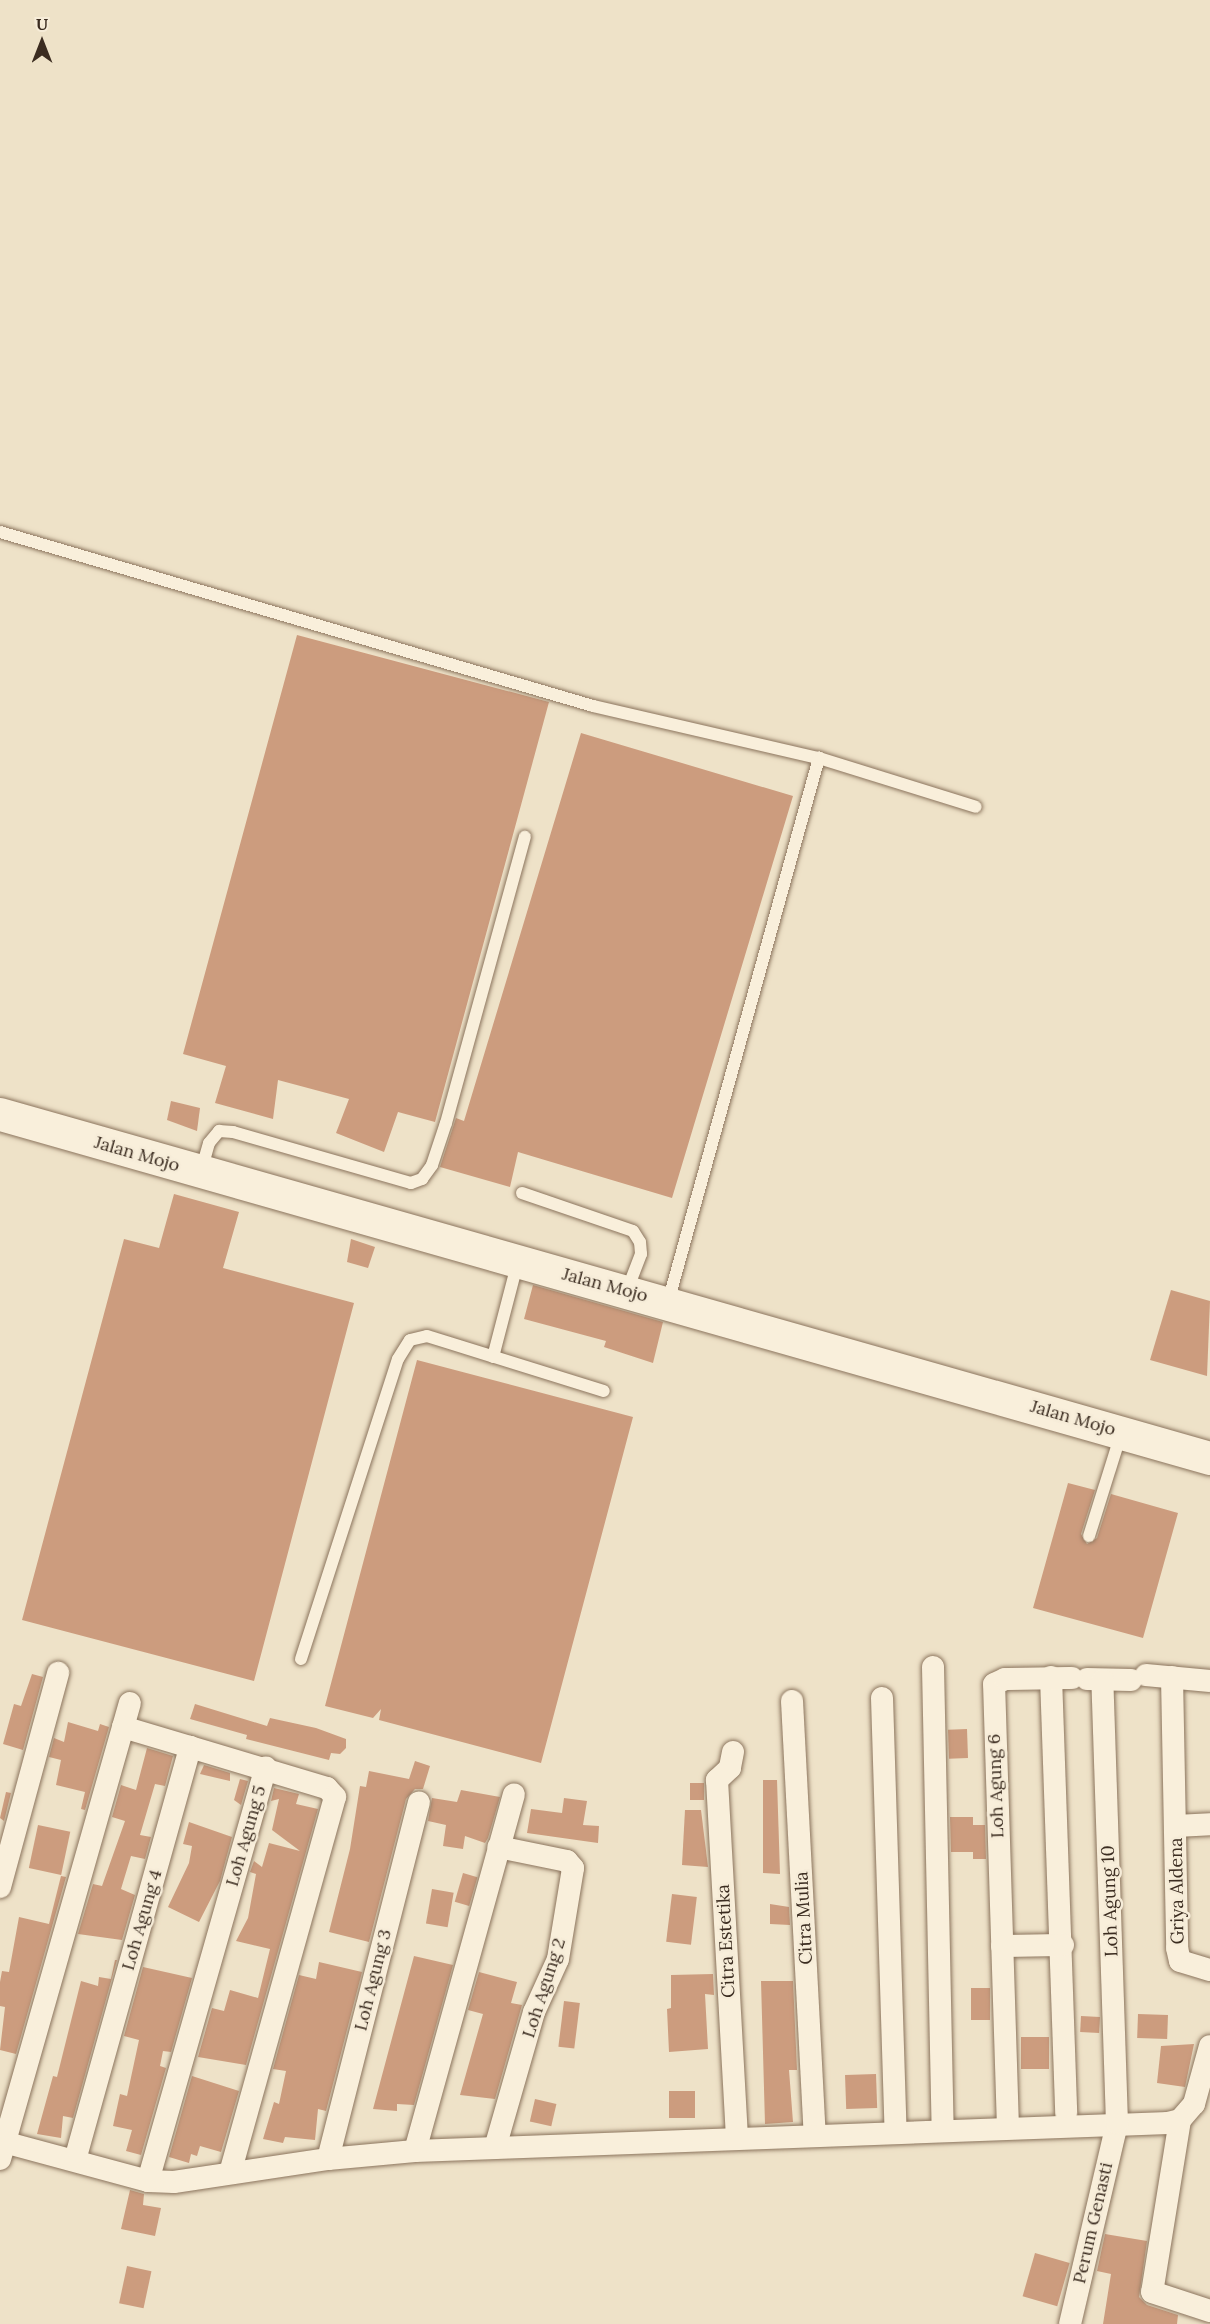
<!DOCTYPE html>
<style>
body{margin:0}
#map{position:relative;width:1210px;height:2324px;overflow:hidden;background:#eee2c8;font-family:Lora,serif}
div>[style]{position:absolute}
.building>*{inset:0;background:#cc9c7e;transform-origin:0 0}
.roads{filter:drop-shadow(0 0 2px #8b745d) drop-shadow(0 0 2px #8b745d)}
.lane>*{height:12px;margin:-6px;padding:0 6px;transform-origin:6px;border-radius:6px;background:#f9efdb}
.street>*{height:22px;margin:-11px;padding:0 11px;transform-origin:11px;border-radius:11px;background:#f9efdb}
.secondary>*{height:33px;margin:-16.5px;padding:0 16.5px;transform-origin:16.5px;border-radius:16.5px;background:#f9efdb}
span{translate:-50% -50%;white-space:nowrap;text-align:center;line-height:1.15;-webkit-text-stroke:5px #f6ecd8;paint-order:stroke}
.street-label{font-size:18px;color:#3b2c20}
.north{position:absolute;left:12px;top:12px;width:60px;height:60px;-webkit-text-stroke:4px #f6ecd8;paint-order:stroke;rotate:0deg;font-size:16px;font-weight:700;line-height:24px;text-align:center;color:#3b2c20}
.north::after{content:'';display:block;margin:auto;width:21px;height:27px;background:#3b2c20;clip-path:polygon(50% 0,100% 100%,50% 72%,0 100%)}
</style>
<div id="map">
<div class="building">
<i style="clip-path:polygon(297px 635px,549px 702px,435px 1122px,398px 1112px,384px 1152px,336px 1133px,349px 1099px,278px 1080px,273px 1119px,215px 1103px,226px 1066px,183px 1054px)"></i>
<i style="clip-path:polygon(581px 733px,793px 796px,672px 1198px,518px 1152px,510px 1187px,440px 1167px,456px 1118px,464px 1121px)"></i>
<i style="clip-path:polygon(171px 1101px,200px 1108px,197px 1131px,167px 1120px)"></i>
<i style="clip-path:polygon(174px 1194px,239px 1212px,223px 1268px,354px 1303px,254px 1681px,22px 1620px,124px 1239px,159px 1248px)"></i>
<i style="clip-path:polygon(351px 1239px,375px 1247px,368px 1268px,347px 1262px)"></i>
<i style="clip-path:polygon(533px 1285px,663px 1322px,653px 1363px,604px 1347px,606px 1341px,524px 1319px)"></i>
<i style="clip-path:polygon(1171px 1290px,1210px 1301px,1207px 1376px,1150px 1360px)"></i>
<i style="clip-path:polygon(417px 1360px,633px 1417px,541px 1763px,379px 1720px,381px 1709px,373px 1718px,325px 1706px)"></i>
<i style="clip-path:polygon(1068px 1483px,1095px 1490px,1081px 1534px,1087px 1544px,1097px 1538px,1111px 1494px,1178px 1513px,1143px 1638px,1033px 1608px)"></i>
<i style="clip-path:polygon(32px 1674px,43px 1677px,23px 1750px,3px 1744px,14px 1704px,21px 1706px)"></i>
<i style="clip-path:polygon(195px 1704px,267px 1726px,270px 1718px,316px 1728px,346px 1739px,346px 1748px,340px 1754px,331px 1753px,329px 1760px,246px 1739px,247px 1735px,190px 1719px)"></i>
<i style="clip-path:polygon(68px 1722px,98px 1731px,100px 1724px,109px 1727px,85px 1810px,81px 1809px,85px 1792px,56px 1785px,61px 1760px,49px 1757px,54px 1738px,64px 1742px)"></i>
<i style="left:967px;top:1729px;width:29px;height:19px;rotate:88deg"></i>
<i style="clip-path:polygon(147px 1748px,173px 1756px,165px 1786px,155px 1784px,140px 1835px,151px 1837px,145px 1859px,131px 1856px,121px 1889px,135px 1895px,122px 1940px,78px 1934px,93px 1884px,102px 1886px,125px 1821px,112px 1817px,121px 1785px,136px 1790px)"></i>
<i style="clip-path:polygon(415px 1761px,430px 1766px,423px 1789px,415px 1789px,406px 1799px,369px 1942px,329px 1932px,350px 1849px,360px 1786px,366px 1787px,369px 1771px,409px 1779px)"></i>
<i style="clip-path:polygon(204px 1765px,230px 1773px,230px 1781px,200px 1774px)"></i>
<i style="clip-path:polygon(240px 1779px,248px 1781px,241px 1805px,234px 1800px)"></i>
<i style="clip-path:polygon(763px 1780px,777px 1780px,780px 1874px,763px 1873px)"></i>
<i style="left:690px;top:1783px;width:14px;height:17px"></i>
<i style="clip-path:polygon(274px 1788px,299px 1794px,296px 1804px,318px 1809px,246px 2065px,198px 2057px,212px 2008px,224px 2011px,230px 1990px,258px 1998px,270px 1949px,236px 1941px,248px 1918px,256px 1874px,250px 1872px,254px 1861px,262px 1867px,269px 1843px,300px 1851px,272px 1830px,279px 1799px,271px 1801px)"></i>
<i style="clip-path:polygon(461px 1790px,500px 1797px,488px 1838px,485px 1843px,465px 1836px,463px 1849px,443px 1846px,446px 1825px,428px 1821px,432px 1798px,457px 1802px)"></i>
<i style="clip-path:polygon(6px 1792px,11px 1793px,4px 1821px,0 1818px)"></i>
<i style="clip-path:polygon(564px 1798px,587px 1801px,583px 1825px,599px 1826px,598px 1843px,527px 1833px,531px 1809px,562px 1813px)"></i>
<i style="clip-path:polygon(685px 1810px,701px 1810px,708px 1867px,682px 1865px)"></i>
<i style="clip-path:polygon(950px 1817px,973px 1817px,973px 1825px,985px 1825px,986px 1859px,973px 1859px,973px 1852px,951px 1852px)"></i>
<i style="clip-path:polygon(189px 1822px,232px 1837px,220px 1881px,199px 1922px,168px 1907px,189px 1863px,192px 1846px,183px 1844px)"></i>
<i style="left:38px;top:1825px;width:33px;height:44px;rotate:12deg"></i>
<i style="left:463px;top:1873px;width:15px;height:30px;rotate:16deg"></i>
<i style="clip-path:polygon(61px 1876px,66px 1877px,16px 2054px,0 2050px,5px 2007px,0 2006px,0 1982px,2px 1971px,9px 1972px,19px 1917px,49px 1924px)"></i>
<i style="left:432px;top:1889px;width:22px;height:35px;rotate:10deg"></i>
<i style="left:672px;top:1894px;width:25px;height:48px;rotate:7deg"></i>
<i style="clip-path:polygon(770px 1904px,789px 1907px,790px 1925px,770px 1924px)"></i>
<i style="clip-path:polygon(414px 1956px,453px 1965px,414px 2105px,397px 2104px,397px 2111px,373px 2109px)"></i>
<i style="clip-path:polygon(115px 1960px,117px 1960px,73px 2118px,63px 2116px,61px 2138px,37px 2134px,53px 2076px,57px 2077px,81px 1981px,98px 1986px,99px 1977px,111px 1979px)"></i>
<i style="clip-path:polygon(319px 1962px,362px 1972px,326px 2111px,318px 2109px,315px 2140px,285px 2137px,283px 2143px,263px 2139px,274px 2102px,279px 2104px,286px 2071px,273px 2069px,299px 1975px,316px 1979px)"></i>
<i style="clip-path:polygon(143px 1967px,192px 1978px,171px 2052px,163px 2051px,160px 2066px,166px 2068px,141px 2155px,126px 2151px,132px 2130px,113px 2126px,120px 2094px,127px 2096px,139px 2040px,124px 2036px)"></i>
<i style="clip-path:polygon(479px 1972px,517px 1982px,511px 2003px,522px 2005px,495px 2099px,460px 2095px,483px 2014px,468px 2010px)"></i>
<i style="clip-path:polygon(713px 1974px,714px 1995px,705px 1994px,708px 2049px,669px 2052px,667px 2009px,671px 2008px,671px 1975px)"></i>
<i style="clip-path:polygon(761px 1981px,793px 1981px,797px 2070px,789px 2070px,793px 2122px,765px 2124px)"></i>
<i style="left:971px;top:1988px;width:19px;height:32px"></i>
<i style="left:564px;top:2001px;width:16px;height:46px;rotate:7deg"></i>
<i style="left:1138px;top:2014px;width:30px;height:24px;rotate:2deg"></i>
<i style="left:1081px;top:2016px;width:19px;height:16px;rotate:3deg"></i>
<i style="left:1049px;top:2037px;width:32px;height:28px;rotate:90deg"></i>
<i style="clip-path:polygon(1194px 2044px,1185px 2087px,1157px 2083px,1161px 2046px)"></i>
<i style="left:876px;top:2074px;width:34px;height:31px;rotate:88deg"></i>
<i style="clip-path:polygon(192px 2076px,239px 2091px,221px 2152px,200px 2146px,197px 2156px,191px 2154px,189px 2163px,169px 2157px)"></i>
<i style="left:669px;top:2091px;width:26px;height:27px"></i>
<i style="left:535px;top:2099px;width:22px;height:23px;rotate:13deg"></i>
<i style="clip-path:polygon(130px 2190px,144px 2194px,143px 2205px,161px 2208px,155px 2236px,121px 2229px)"></i>
<i style="clip-path:polygon(1105px 2234px,1147px 2241px,1139px 2297px,1147px 2305px,1178px 2315px,1177px 2324px,1103px 2324px,1111px 2274px,1097px 2271px)"></i>
<i style="left:1035px;top:2253px;width:36px;height:45px;rotate:16deg"></i>
<i style="left:127px;top:2266px;width:25px;height:38px;rotate:12deg"></i>
</div>
<div class="roads">
<div class="lane">
<i style="left:0;top:532px;width:618px;rotate:16.35deg"></i>
<i style="left:593px;top:706px;width:232px;rotate:13deg"></i>
<i style="left:819px;top:758px;width:164px;rotate:17.3deg"></i>
<i style="left:201px;top:1171px;width:29px;rotate:-74deg"></i>
<i style="left:209px;top:1143px;width:16px;rotate:-50deg"></i>
<i style="left:219px;top:1131px;width:14px;rotate:4deg"></i>
<i style="left:233px;top:1132px;width:185px;rotate:16deg"></i>
<i style="left:411px;top:1183px;width:12px;rotate:-20deg"></i>
<i style="left:422px;top:1179px;width:17px;rotate:-54deg"></i>
<i style="left:432px;top:1165px;width:44px;rotate:-71.6deg"></i>
<i style="left:446px;top:1123px;width:297px;rotate:-74.6deg"></i>
<i style="left:522px;top:1193px;width:117px;rotate:18.9deg"></i>
<i style="left:633px;top:1231px;width:13px;rotate:58deg"></i>
<i style="left:640px;top:1242px;width:12px;rotate:85deg"></i>
<i style="left:641px;top:1254px;width:39px;rotate:111deg"></i>
<i style="left:668px;top:1302px;width:565px;rotate:-74.49deg"></i>
<i style="left:493px;top:1357px;width:99px;rotate:-75.4deg"></i>
<i style="left:1089px;top:1536px;width:107px;rotate:-72.6deg"></i>
<i style="left:301px;top:1659px;width:315px;rotate:-72.1deg"></i>
<i style="left:398px;top:1359px;width:22px;rotate:-58deg"></i>
<i style="left:410px;top:1340px;width:17px;rotate:-13deg"></i>
<i style="left:427px;top:1336px;width:185px;rotate:17.3deg"></i>
</div>
<div class="street">
<i style="left:933px;top:1667px;width:464px;rotate:88.8deg"></i>
<i style="left:1146px;top:1675px;width:64px;rotate:5.4deg"></i>
<i style="left:1051px;top:1677px;width:436px;rotate:88deg"></i>
<i style="left:1172px;top:1677px;width:271px;rotate:88.9deg"></i>
<i style="left:1177px;top:1948px;width:13px;rotate:77deg"></i>
<i style="left:1180px;top:1961px;width:31px;rotate:17deg"></i>
<i style="left:1087px;top:1679px;width:44px;rotate:1.3deg"></i>
<i style="left:882px;top:1698px;width:434px;rotate:88.2deg"></i>
<i style="left:792px;top:1701px;width:435px;rotate:87deg"></i>
<i style="left:190px;top:1747px;width:143px;rotate:16.7deg"></i>
<i style="left:327px;top:1788px;width:12px;rotate:48deg"></i>
<i style="left:335px;top:1797px;width:389px;rotate:105.6deg"></i>
<i style="left:733px;top:1752px;width:16px;rotate:101deg"></i>
<i style="left:730px;top:1768px;width:18px;rotate:137deg"></i>
<i style="left:717px;top:1780px;width:359px;rotate:86.8deg"></i>
<i style="left:1176px;top:1826px;width:34px;rotate:-3deg"></i>
<i style="left:0;top:1887px;width:222px;rotate:-74.8deg"></i>
<i style="left:1002px;top:1946px;width:61px;rotate:-0.9deg"></i>
<i style="left:1180px;top:2120px;width:174px;rotate:99.2deg"></i>
<i style="left:1152px;top:2292px;width:61px;rotate:18.1deg"></i>
<i style="left:1008px;top:2128px;width:444px;rotate:-91.8deg"></i>
<i style="left:994px;top:1684px;width:12px;rotate:-24deg"></i>
<i style="left:1005px;top:1679px;width:67px;rotate:-0.9deg"></i>
<i style="left:0;top:2141px;width:153px;rotate:15.1deg"></i>
<i style="left:148px;top:2181px;width:26px;rotate:2deg"></i>
<i style="left:174px;top:2182px;width:156px;rotate:-8.5deg"></i>
<i style="left:328px;top:2159px;width:87px;rotate:-5.3deg"></i>
<i style="left:415px;top:2151px;width:754px;rotate:-2.13deg"></i>
<i style="left:1168px;top:2123px;width:12px;rotate:-14deg"></i>
<i style="left:1180px;top:2120px;width:21px;rotate:-49deg"></i>
<i style="left:1194px;top:2104px;width:60px;rotate:-74.6deg"></i>
<i style="left:495px;top:2148px;width:141px;rotate:-74deg"></i>
<i style="left:534px;top:2012px;width:58px;rotate:-65.6deg"></i>
<i style="left:558px;top:1959px;width:92px;rotate:-80.6deg"></i>
<i style="left:573px;top:1868px;width:9px;rotate:-131deg"></i>
<i style="left:567px;top:1861px;width:70px;rotate:-168.5deg"></i>
<i style="left:415px;top:2151px;width:370px;rotate:-74.5deg"></i>
<i style="left:0;top:2159px;width:474px;rotate:-74.1deg"></i>
<i style="left:328px;top:2159px;width:368px;rotate:-75.7deg"></i>
<i style="left:75px;top:2160px;width:429px;rotate:-74.4deg"></i>
<i style="left:190px;top:1747px;width:70px;rotate:-163.4deg"></i>
<i style="left:148px;top:2181px;width:430px;rotate:-74.1deg"></i>
<i style="left:1070px;top:2324px;width:206px;rotate:-76.8deg"></i>
<i style="left:1117px;top:2123px;width:443px;rotate:-91.9deg"></i>
</div>
<div class="secondary">
<i style="left:0;top:1114px;width:1258px;rotate:15.87deg"></i>
</div>
</div>
<div class="street-label">
<span style="left:137px;top:1154px;rotate:16deg">Jalan Mojo</span>
<span style="left:605px;top:1285px;rotate:15deg">Jalan Mojo</span>
<span style="left:1073px;top:1418px;rotate:16deg">Jalan Mojo</span>
<span style="left:996px;top:1786px;rotate:-92deg">Loh Agung 6</span>
<span style="left:246px;top:1836px;rotate:-74deg">Loh Agung 5</span>
<span style="left:1177px;top:1891px;rotate:-91deg">Griya Aldena</span>
<span style="left:1110px;top:1901px;rotate:-92deg">Loh Agung 10</span>
<span style="left:804px;top:1918px;rotate:-93deg">Citra Mulia</span>
<span style="left:142px;top:1920px;rotate:-74deg">Loh Agung 4</span>
<span style="left:726px;top:1941px;rotate:-93deg">Citra Estetika</span>
<span style="left:373px;top:1980px;rotate:-76deg">Loh Agung 3</span>
<span style="left:544px;top:1988px;rotate:-72deg">Loh Agung 2</span>
<span style="left:1093px;top:2223px;rotate:-77deg">Perum Genasti</span>
</div>
<div class="north">U</div>
</div>
